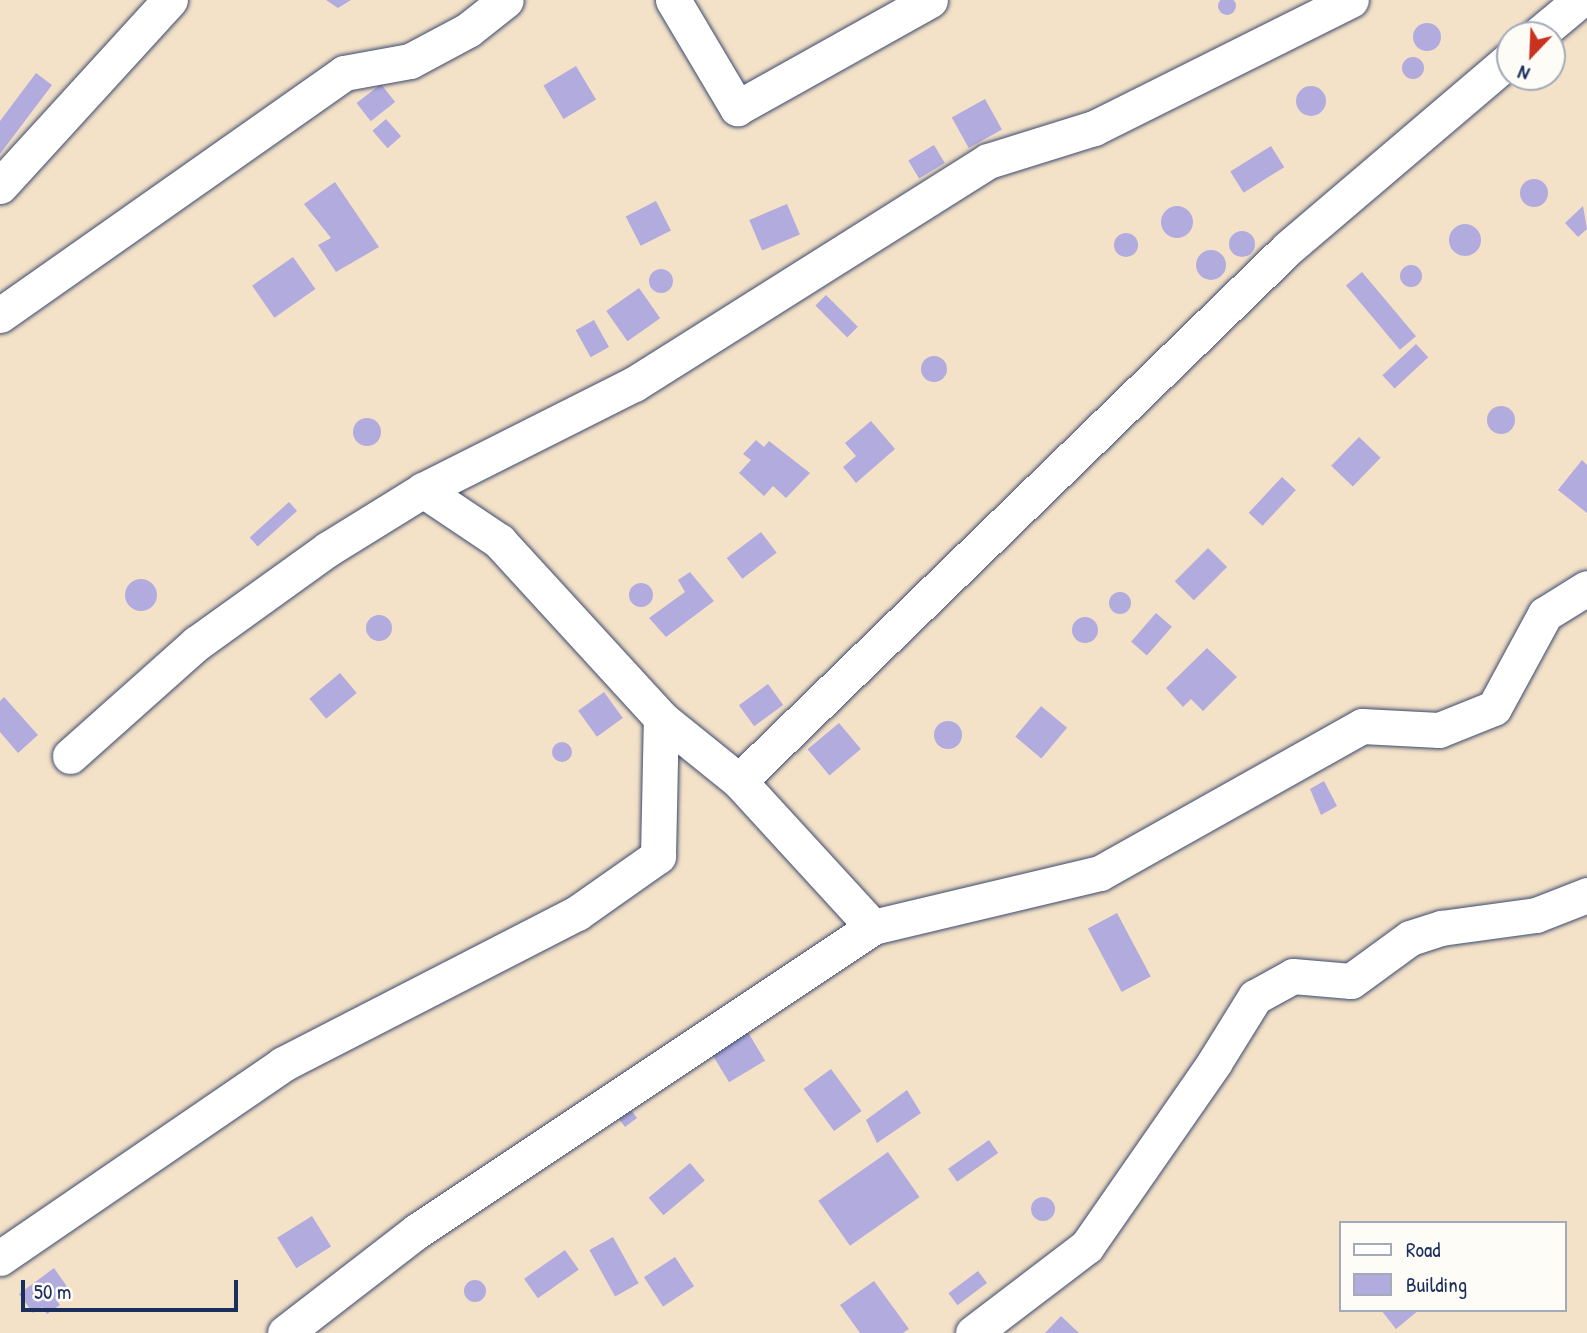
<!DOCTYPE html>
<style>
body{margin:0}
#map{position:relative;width:1587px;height:1333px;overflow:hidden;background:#f4e2c8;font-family:"Patrick Hand",sans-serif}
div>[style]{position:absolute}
.building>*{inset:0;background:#b2abde;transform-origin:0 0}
.round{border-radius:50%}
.roads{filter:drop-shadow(0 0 2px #3c4a6e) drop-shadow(0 0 2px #3c4a6e)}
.street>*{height:35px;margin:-17.5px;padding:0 17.5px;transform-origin:17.5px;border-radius:17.5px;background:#fff}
span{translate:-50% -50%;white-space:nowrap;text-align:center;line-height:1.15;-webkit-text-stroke:7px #fdfcf7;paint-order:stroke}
.legend{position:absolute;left:1339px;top:1221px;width:228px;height:91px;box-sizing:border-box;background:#fdfcf7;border:2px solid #a3aaba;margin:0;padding:9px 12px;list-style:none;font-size:21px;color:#1b2f5e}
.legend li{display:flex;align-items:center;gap:14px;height:35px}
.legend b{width:35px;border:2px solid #a3aaba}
.north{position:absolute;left:1496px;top:21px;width:70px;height:70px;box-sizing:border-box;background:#fdfcf7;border:2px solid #a3aaba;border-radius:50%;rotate:203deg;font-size:19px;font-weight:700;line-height:28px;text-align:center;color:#1b2f5e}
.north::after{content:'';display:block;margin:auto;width:24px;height:32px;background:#c8321e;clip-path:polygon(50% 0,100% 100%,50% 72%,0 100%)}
.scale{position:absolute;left:21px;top:1280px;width:217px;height:32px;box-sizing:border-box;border:4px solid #1b2f5e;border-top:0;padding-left:9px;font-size:21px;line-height:24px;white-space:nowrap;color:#1b2f5e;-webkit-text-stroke:5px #fdfcf7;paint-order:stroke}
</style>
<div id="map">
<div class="building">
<i class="round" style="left:1218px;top:-3px;width:18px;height:18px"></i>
<i style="clip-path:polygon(326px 0,351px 0,338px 8px)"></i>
<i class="round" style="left:1413px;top:23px;width:28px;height:28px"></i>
<i class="round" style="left:1402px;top:57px;width:22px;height:22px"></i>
<i style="left:576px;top:66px;width:39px;height:38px;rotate:59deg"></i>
<i style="clip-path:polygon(36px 73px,52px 85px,0 154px,0 121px)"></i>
<i style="left:381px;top:84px;width:23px;height:31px;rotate:52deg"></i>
<i class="round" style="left:1296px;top:86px;width:30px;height:30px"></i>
<i style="left:985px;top:99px;width:35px;height:38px;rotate:61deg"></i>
<i style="left:386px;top:119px;width:23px;height:18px;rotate:49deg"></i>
<i style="left:934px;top:145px;width:21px;height:30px;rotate:59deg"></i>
<i style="left:1271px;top:146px;width:25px;height:48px;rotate:58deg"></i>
<i class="round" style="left:1520px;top:179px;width:28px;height:28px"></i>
<i style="clip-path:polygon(335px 182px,379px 247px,336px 272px,318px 245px,331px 238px,304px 204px)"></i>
<i style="left:656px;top:201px;width:33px;height:34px;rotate:63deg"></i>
<i style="left:787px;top:204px;width:33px;height:41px;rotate:67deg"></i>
<i class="round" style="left:1161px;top:206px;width:32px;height:32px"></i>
<i style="clip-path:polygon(1583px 206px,1587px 229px,1578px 237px,1565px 223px)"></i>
<i class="round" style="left:1449px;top:224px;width:32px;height:32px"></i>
<i class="round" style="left:1229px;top:231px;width:26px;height:26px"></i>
<i class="round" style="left:1114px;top:233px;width:24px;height:24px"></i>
<i class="round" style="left:1196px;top:250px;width:30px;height:30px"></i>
<i style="left:293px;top:257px;width:39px;height:50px;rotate:55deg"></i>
<i class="round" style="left:1400px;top:265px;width:22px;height:22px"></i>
<i class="round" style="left:649px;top:269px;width:24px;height:24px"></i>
<i style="left:1362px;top:272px;width:84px;height:21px;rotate:50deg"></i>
<i style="left:639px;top:288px;width:37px;height:40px;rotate:55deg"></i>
<i style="left:826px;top:295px;width:45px;height:15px;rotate:45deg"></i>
<i style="left:594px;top:320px;width:31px;height:21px;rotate:61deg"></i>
<i style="left:1416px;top:344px;width:18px;height:46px;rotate:47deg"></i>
<i class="round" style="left:921px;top:356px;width:26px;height:26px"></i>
<i class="round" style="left:1487px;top:406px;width:28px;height:28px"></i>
<i class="round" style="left:353px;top:418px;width:28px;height:28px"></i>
<i style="clip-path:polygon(871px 421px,895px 449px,856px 483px,843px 467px,856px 456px,845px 443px)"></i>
<i style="left:1359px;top:437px;width:30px;height:40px;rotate:44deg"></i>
<i style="clip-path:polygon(756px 440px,764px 447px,769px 441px,810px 473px,786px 498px,773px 486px,764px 496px,739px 473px,751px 460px,743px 454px)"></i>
<i style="clip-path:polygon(1582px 460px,1587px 465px,1587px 513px,1558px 490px)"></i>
<i style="left:1282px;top:477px;width:19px;height:49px;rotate:43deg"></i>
<i style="left:289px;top:502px;width:12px;height:53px;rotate:48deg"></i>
<i style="left:761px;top:532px;width:26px;height:43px;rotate:53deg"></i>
<i style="left:1208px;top:548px;width:27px;height:47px;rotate:45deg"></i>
<i style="clip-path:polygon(690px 572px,714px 601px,666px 637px,649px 618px,685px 592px,678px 580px)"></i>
<i class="round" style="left:125px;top:579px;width:32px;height:32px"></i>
<i class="round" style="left:629px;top:583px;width:24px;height:24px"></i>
<i class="round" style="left:1109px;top:592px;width:22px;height:22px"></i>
<i style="left:1156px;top:613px;width:21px;height:38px;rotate:41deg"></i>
<i class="round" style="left:366px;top:615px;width:26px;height:26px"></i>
<i class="round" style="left:1072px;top:617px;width:26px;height:26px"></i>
<i style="clip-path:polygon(1207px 648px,1237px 677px,1203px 711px,1191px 699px,1183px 707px,1166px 688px)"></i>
<i style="left:340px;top:673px;width:26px;height:40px;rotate:50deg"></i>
<i style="left:768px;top:684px;width:26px;height:36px;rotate:54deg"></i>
<i style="left:604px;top:692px;width:32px;height:32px;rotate:54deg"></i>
<i style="clip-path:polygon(4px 697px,38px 735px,18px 753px,0 732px,0 701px)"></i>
<i style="left:1041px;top:706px;width:34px;height:40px;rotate:40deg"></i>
<i class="round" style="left:934px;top:721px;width:28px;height:28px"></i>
<i style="left:839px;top:723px;width:34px;height:41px;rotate:50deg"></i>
<i class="round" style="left:552px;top:742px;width:20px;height:20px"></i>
<i style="clip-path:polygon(1324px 781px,1337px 806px,1321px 815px,1310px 789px)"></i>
<i style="left:1117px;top:913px;width:72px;height:33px;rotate:62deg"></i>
<i style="left:746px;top:1029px;width:37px;height:42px;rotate:59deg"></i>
<i style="left:831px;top:1069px;width:52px;height:34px;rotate:54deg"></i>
<i style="clip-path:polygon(907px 1090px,921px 1113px,877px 1143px,866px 1120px)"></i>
<i style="left:631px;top:1110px;width:10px;height:15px;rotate:53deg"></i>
<i style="left:989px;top:1140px;width:16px;height:50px;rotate:55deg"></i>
<i style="left:888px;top:1152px;width:55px;height:85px;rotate:55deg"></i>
<i style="left:690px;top:1163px;width:23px;height:54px;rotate:50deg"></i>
<i class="round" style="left:1031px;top:1197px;width:24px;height:24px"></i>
<i style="left:312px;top:1216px;width:36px;height:41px;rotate:58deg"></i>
<i style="left:613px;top:1237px;width:53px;height:27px;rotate:61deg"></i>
<i style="left:565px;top:1250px;width:24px;height:50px;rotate:55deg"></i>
<i style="left:675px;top:1257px;width:35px;height:37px;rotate:57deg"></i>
<i style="clip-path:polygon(54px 1268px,68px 1288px,55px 1298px,60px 1305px,47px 1314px,42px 1307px,33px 1313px,19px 1294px)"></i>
<i style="left:978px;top:1271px;width:15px;height:37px;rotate:53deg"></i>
<i class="round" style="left:464px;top:1280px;width:22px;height:22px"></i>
<i style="clip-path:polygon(874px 1281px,909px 1329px,903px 1333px,860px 1333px,840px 1305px)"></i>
<i style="clip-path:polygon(1381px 1310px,1419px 1310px,1396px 1329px)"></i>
<i style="clip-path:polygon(1061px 1316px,1079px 1333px,1045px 1333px)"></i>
</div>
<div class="roads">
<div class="street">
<i style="left:673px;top:0;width:126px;rotate:59.3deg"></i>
<i style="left:737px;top:108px;width:221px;rotate:-29.2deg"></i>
<i style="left:1538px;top:35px;width:55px;rotate:-39.8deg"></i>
<i style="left:0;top:186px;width:252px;rotate:-47.6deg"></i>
<i style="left:0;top:315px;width:421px;rotate:-35.1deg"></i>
<i style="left:344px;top:73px;width:67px;rotate:-10.3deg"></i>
<i style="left:410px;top:61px;width:66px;rotate:-28.1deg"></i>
<i style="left:468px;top:30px;width:48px;rotate:-38.3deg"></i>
<i style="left:423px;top:490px;width:92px;rotate:33.9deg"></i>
<i style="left:499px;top:541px;width:240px;rotate:47.5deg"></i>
<i style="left:661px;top:718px;width:100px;rotate:38.9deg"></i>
<i style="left:739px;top:781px;width:198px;rotate:47.5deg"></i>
<i style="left:70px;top:756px;width:170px;rotate:-41.7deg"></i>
<i style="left:197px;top:643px;width:161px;rotate:-35.7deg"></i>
<i style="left:328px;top:549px;width:112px;rotate:-31.8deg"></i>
<i style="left:423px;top:490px;width:236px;rotate:-26.7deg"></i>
<i style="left:634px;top:384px;width:418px;rotate:-32.2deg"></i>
<i style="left:988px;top:161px;width:111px;rotate:-17.3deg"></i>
<i style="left:1094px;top:128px;width:287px;rotate:-26.5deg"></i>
<i style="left:739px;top:781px;width:765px;rotate:-44.15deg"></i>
<i style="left:1288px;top:248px;width:292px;rotate:-40.4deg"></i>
<i style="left:0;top:1258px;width:343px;rotate:-34.4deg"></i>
<i style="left:283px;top:1064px;width:331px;rotate:-27.2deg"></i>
<i style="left:577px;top:913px;width:99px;rotate:-35.1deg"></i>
<i style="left:658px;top:856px;width:138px;rotate:-88.8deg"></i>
<i style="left:285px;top:1333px;width:167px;rotate:-37.7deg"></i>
<i style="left:417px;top:1231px;width:548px;rotate:-33.69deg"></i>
<i style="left:873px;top:927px;width:233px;rotate:-13.4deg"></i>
<i style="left:1100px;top:873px;width:300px;rotate:-29.3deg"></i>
<i style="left:1362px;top:726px;width:77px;rotate:3deg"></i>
<i style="left:1439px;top:730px;width:59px;rotate:-21.8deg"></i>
<i style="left:1494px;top:708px;width:107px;rotate:-61.5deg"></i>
<i style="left:1545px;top:614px;width:49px;rotate:-31.8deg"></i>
<i style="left:973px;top:1333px;width:143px;rotate:-37.3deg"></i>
<i style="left:1087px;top:1246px;width:223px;rotate:-55.2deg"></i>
<i style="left:1214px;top:1063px;width:78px;rotate:-58.2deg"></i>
<i style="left:1255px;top:997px;width:43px;rotate:-28.9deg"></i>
<i style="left:1293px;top:976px;width:58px;rotate:4.9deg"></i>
<i style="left:1351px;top:981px;width:73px;rotate:-36.1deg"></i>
<i style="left:1410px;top:938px;width:33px;rotate:-18deg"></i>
<i style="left:1441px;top:928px;width:96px;rotate:-7.8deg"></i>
<i style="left:1536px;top:915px;width:55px;rotate:-21.4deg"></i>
</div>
</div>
<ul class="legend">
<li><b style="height:9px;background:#fff"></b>Road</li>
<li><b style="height:19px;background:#b2abde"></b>Building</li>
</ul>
<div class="north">N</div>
<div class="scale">50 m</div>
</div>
